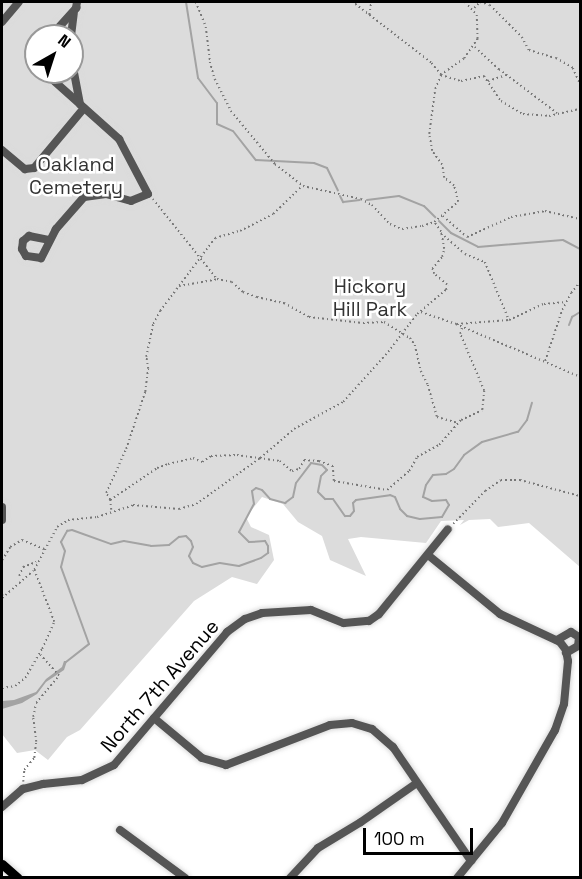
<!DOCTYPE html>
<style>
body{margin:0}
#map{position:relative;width:582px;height:879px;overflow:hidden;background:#fff;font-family:"Space Grotesk",sans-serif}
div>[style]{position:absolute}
.green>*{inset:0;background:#dcdcdc}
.water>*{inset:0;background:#a3a3a3}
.stream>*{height:2px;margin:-1px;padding:0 1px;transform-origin:1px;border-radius:1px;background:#a3a3a3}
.path>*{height:1.5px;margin-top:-0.75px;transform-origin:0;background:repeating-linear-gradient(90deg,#777 0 1.5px,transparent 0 4.5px)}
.roads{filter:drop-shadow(0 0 2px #dbdbdb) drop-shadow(0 0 2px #dbdbdb)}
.minor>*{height:8px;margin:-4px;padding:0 4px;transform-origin:4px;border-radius:4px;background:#555}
.major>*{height:9px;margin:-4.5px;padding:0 4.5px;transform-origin:4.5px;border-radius:4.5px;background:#000}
span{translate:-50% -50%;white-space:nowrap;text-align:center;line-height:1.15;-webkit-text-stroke:5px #fff;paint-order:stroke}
.park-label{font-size:20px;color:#333}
.street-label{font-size:20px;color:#000}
.frame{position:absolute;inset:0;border:3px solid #000;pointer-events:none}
.north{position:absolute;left:24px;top:24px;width:60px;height:60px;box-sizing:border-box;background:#fff;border:2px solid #999;border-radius:50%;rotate:39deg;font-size:16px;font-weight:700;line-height:24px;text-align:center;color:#000}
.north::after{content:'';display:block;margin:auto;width:21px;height:27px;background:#000;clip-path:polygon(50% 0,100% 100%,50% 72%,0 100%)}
.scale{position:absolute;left:363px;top:828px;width:110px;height:27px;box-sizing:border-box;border:3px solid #000;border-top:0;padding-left:8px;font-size:18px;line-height:21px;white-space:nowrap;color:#000;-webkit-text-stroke:4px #fff;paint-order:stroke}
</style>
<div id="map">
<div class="green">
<i style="clip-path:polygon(evenodd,2px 2px,580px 2px,580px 567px,529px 523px,498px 527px,490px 519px,469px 520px,460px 525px,464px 520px,441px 521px,426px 543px,361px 537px,348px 539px,366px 576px,330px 560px,322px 536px,298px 522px,283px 504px,262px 497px,246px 517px,251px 527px,269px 535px,274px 560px,257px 584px,232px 577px,194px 601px,80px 730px,67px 737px,48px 760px,35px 750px,17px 753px,2px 734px,2px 2px,36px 36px,72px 36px,72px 72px,36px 72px,36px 36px)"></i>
</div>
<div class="water">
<i style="clip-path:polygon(64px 661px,67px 661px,64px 670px,46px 682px,37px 694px,22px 703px,2px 709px,2px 701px,14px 700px,36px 692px,46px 679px,62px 667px)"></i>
</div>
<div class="stream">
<i style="left:186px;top:2px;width:77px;rotate:81deg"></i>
<i style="left:198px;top:78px;width:31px;rotate:53deg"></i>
<i style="left:217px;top:103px;width:21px;rotate:90deg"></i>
<i style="left:217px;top:124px;width:17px;rotate:24deg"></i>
<i style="left:233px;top:131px;width:37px;rotate:52deg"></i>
<i style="left:256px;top:160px;width:58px;rotate:3deg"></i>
<i style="left:314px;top:163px;width:14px;rotate:21deg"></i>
<i style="left:327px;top:168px;width:25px;rotate:64deg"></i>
<i style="left:340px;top:196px;width:7px;rotate:63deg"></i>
<i style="left:343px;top:202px;width:17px;rotate:-7deg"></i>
<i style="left:367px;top:200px;width:32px;rotate:-7deg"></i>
<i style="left:399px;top:196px;width:27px;rotate:22deg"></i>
<i style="left:424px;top:206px;width:16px;rotate:45deg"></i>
<i style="left:439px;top:221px;width:17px;rotate:45deg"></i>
<i style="left:451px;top:233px;width:30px;rotate:27deg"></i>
<i style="left:478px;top:247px;width:85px;rotate:-4.7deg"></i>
<i style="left:563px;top:240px;width:19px;rotate:28deg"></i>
<i style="left:569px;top:325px;width:9px;rotate:-69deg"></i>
<i style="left:572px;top:317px;width:9px;rotate:-32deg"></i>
<i style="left:66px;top:662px;width:29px;rotate:-38deg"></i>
<i style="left:89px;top:644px;width:82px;rotate:-110deg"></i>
<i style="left:61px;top:567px;width:16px;rotate:-76deg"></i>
<i style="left:65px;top:551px;width:10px;rotate:-114deg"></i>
<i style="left:61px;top:542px;width:13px;rotate:-61deg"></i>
<i style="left:67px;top:531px;width:5px;rotate:-11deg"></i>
<i style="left:72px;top:530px;width:41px;rotate:19.7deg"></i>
<i style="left:111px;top:544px;width:13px;rotate:-13deg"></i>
<i style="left:124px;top:541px;width:27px;rotate:10deg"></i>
<i style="left:151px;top:546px;width:18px;rotate:-3deg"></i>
<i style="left:169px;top:545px;width:13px;rotate:-39deg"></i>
<i style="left:179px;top:537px;width:7px;rotate:-8deg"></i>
<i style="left:186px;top:536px;width:7px;rotate:45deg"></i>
<i style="left:191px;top:541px;width:6px;rotate:72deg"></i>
<i style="left:193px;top:547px;width:10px;rotate:114deg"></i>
<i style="left:189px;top:556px;width:8px;rotate:60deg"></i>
<i style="left:193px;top:563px;width:10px;rotate:24deg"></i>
<i style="left:202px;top:567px;width:18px;rotate:-13deg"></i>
<i style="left:220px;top:563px;width:19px;rotate:9deg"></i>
<i style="left:239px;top:566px;width:23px;rotate:-20deg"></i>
<i style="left:261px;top:558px;width:9px;rotate:-36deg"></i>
<i style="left:268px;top:553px;width:7px;rotate:-90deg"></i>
<i style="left:268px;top:546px;width:6px;rotate:-121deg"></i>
<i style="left:265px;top:541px;width:16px;rotate:176deg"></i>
<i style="left:249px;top:542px;width:14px;rotate:-135deg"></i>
<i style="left:239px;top:532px;width:32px;rotate:-62deg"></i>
<i style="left:254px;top:504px;width:13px;rotate:-99deg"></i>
<i style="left:252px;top:491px;width:5px;rotate:-37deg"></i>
<i style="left:256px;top:488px;width:6px;rotate:18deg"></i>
<i style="left:262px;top:490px;width:12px;rotate:48deg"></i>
<i style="left:270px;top:499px;width:16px;rotate:15deg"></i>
<i style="left:285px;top:503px;width:10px;rotate:-37deg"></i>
<i style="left:293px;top:497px;width:14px;rotate:-78deg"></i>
<i style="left:296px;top:483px;width:25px;rotate:-53deg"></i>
<i style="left:311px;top:463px;width:11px;rotate:10deg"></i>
<i style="left:322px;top:465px;width:7px;rotate:45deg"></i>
<i style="left:327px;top:470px;width:8px;rotate:135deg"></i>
<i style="left:321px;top:476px;width:16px;rotate:101deg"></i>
<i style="left:318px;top:492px;width:10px;rotate:45deg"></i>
<i style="left:325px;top:499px;width:8px"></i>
<i style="left:333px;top:499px;width:21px;rotate:55deg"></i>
<i style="left:345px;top:516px;width:5px"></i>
<i style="left:350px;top:516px;width:6px;rotate:-51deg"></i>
<i style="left:354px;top:511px;width:8px;rotate:-97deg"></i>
<i style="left:353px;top:503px;width:4px;rotate:-45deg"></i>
<i style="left:356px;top:500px;width:34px;rotate:-8deg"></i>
<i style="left:390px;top:495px;width:5px;rotate:22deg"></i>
<i style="left:395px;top:497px;width:13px;rotate:67deg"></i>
<i style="left:400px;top:509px;width:10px;rotate:45deg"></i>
<i style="left:407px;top:516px;width:13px;rotate:13deg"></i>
<i style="left:420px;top:519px;width:22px;rotate:-5deg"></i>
<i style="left:442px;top:517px;width:14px;rotate:-60deg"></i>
<i style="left:449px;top:505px;width:6px;rotate:-121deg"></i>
<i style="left:446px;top:500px;width:14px;rotate:176deg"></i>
<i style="left:432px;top:501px;width:10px;rotate:-156deg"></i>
<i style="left:423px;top:497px;width:12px;rotate:-76deg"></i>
<i style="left:426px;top:485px;width:12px;rotate:-55deg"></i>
<i style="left:433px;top:475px;width:13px;rotate:-4deg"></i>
<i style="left:446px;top:474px;width:9px;rotate:-32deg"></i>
<i style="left:454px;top:469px;width:17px;rotate:-54deg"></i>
<i style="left:464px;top:455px;width:22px;rotate:-36deg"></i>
<i style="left:482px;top:442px;width:37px;rotate:-16deg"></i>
<i style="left:518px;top:432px;width:15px;rotate:-53deg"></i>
<i style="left:527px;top:420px;width:18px;rotate:-74deg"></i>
</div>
<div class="path">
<i style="left:196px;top:2px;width:27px;rotate:68deg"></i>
<i style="left:206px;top:27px;width:35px;rotate:83deg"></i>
<i style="left:210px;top:62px;width:18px;rotate:74deg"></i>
<i style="left:215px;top:79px;width:36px;rotate:63deg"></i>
<i style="left:231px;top:111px;width:69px;rotate:50.3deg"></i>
<i style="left:275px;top:164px;width:36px;rotate:38deg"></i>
<i style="left:303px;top:186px;width:59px;rotate:12.6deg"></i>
<i style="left:361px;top:199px;width:13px;rotate:29deg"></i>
<i style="left:372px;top:205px;width:26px;rotate:47deg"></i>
<i style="left:390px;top:224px;width:13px;rotate:23deg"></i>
<i style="left:402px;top:229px;width:20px;rotate:-9deg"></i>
<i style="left:422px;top:226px;width:13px;rotate:-18deg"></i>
<i style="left:434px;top:222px;width:31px;rotate:-40deg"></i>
<i style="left:458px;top:202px;width:16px;rotate:-104deg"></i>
<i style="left:454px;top:186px;width:13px;rotate:-141deg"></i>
<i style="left:444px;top:178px;width:13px;rotate:-99deg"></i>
<i style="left:442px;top:165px;width:17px;rotate:-126deg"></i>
<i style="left:432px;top:151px;width:17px;rotate:-100deg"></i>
<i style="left:429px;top:134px;width:45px;rotate:-82.4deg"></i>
<i style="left:435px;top:89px;width:15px;rotate:-67deg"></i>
<i style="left:441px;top:75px;width:16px;rotate:-130deg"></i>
<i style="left:431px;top:63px;width:100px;rotate:-142.3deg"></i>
<i style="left:465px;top:2px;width:18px;rotate:47deg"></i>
<i style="left:477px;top:15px;width:24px;rotate:88deg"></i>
<i style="left:478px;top:39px;width:24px;rotate:125deg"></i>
<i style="left:464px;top:59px;width:28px;rotate:145deg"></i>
<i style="left:441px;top:75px;width:21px;rotate:17deg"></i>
<i style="left:461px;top:81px;width:24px;rotate:-12deg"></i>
<i style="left:484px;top:76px;width:30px;rotate:56deg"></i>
<i style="left:501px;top:101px;width:26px;rotate:31deg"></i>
<i style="left:523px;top:114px;width:26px;rotate:4deg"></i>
<i style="left:549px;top:116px;width:32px;rotate:-13deg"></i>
<i style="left:474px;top:8px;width:8px;rotate:-45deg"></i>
<i style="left:480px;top:2px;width:10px;rotate:17deg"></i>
<i style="left:490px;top:5px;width:45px;rotate:45deg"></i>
<i style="left:522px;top:37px;width:15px;rotate:62deg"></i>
<i style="left:529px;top:50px;width:28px;rotate:17deg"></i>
<i style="left:556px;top:58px;width:20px;rotate:30deg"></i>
<i style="left:573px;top:68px;width:17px;rotate:66deg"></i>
<i style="left:369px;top:15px;width:12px;rotate:-81deg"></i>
<i style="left:475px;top:47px;width:33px;rotate:43deg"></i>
<i style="left:499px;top:69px;width:73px;rotate:37.2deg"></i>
<i style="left:488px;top:81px;width:20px;rotate:-18deg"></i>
<i style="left:153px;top:199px;width:102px;rotate:51.3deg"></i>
<i style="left:443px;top:216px;width:32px;rotate:41deg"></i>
<i style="left:467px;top:237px;width:48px;rotate:-24.4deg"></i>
<i style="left:511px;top:217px;width:35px;rotate:-10deg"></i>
<i style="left:545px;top:211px;width:36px;rotate:13deg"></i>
<i style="left:441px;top:233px;width:32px;rotate:41deg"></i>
<i style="left:465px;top:254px;width:22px;rotate:22deg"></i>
<i style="left:485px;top:262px;width:63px;rotate:67.5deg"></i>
<i style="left:179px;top:286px;width:39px;rotate:-10deg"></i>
<i style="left:217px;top:279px;width:15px;rotate:11deg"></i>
<i style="left:232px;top:282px;width:15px;rotate:42deg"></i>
<i style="left:243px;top:292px;width:15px;rotate:20deg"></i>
<i style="left:257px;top:297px;width:28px;rotate:13deg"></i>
<i style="left:284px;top:303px;width:29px;rotate:29deg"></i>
<i style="left:309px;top:317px;width:54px;rotate:6.3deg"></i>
<i style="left:363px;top:323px;width:21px;rotate:-3deg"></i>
<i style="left:384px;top:322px;width:31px;rotate:32deg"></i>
<i style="left:410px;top:338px;width:9px;rotate:54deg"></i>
<i style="left:415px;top:345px;width:27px;rotate:77deg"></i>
<i style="left:421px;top:371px;width:16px;rotate:63deg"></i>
<i style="left:428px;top:385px;width:33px;rotate:74deg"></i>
<i style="left:437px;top:417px;width:22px;rotate:16deg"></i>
<i style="left:421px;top:312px;width:37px;rotate:19deg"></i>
<i style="left:456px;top:324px;width:135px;rotate:23.1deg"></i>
<i style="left:457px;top:324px;width:52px;rotate:-4.4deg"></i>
<i style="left:509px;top:320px;width:38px;rotate:-25deg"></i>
<i style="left:544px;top:304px;width:22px;rotate:-5deg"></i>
<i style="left:545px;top:361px;width:54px;rotate:-71.6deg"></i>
<i style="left:562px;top:310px;width:19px;rotate:-62deg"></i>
<i style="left:571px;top:293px;width:14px;rotate:-51deg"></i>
<i style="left:110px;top:500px;width:57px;rotate:-34.2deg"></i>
<i style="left:157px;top:468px;width:12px;rotate:-20deg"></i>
<i style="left:168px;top:464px;width:26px;rotate:-13deg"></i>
<i style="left:193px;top:458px;width:10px;rotate:24deg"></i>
<i style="left:202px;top:462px;width:11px;rotate:-34deg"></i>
<i style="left:211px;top:456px;width:26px;rotate:-2deg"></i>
<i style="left:237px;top:455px;width:43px;rotate:7.9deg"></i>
<i style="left:280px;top:461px;width:16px;rotate:40deg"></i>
<i style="left:292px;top:471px;width:7px;rotate:-16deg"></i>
<i style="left:299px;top:469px;width:10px;rotate:-61deg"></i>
<i style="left:304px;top:460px;width:15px;rotate:4deg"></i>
<i style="left:319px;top:461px;width:15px;rotate:20deg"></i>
<i style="left:333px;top:466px;width:15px;rotate:86deg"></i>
<i style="left:334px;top:481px;width:54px;rotate:9.6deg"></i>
<i style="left:387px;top:490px;width:29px;rotate:-41deg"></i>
<i style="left:409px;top:471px;width:16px;rotate:-60deg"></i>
<i style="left:417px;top:457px;width:25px;rotate:-29deg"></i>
<i style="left:439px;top:445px;width:33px;rotate:-49deg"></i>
<i style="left:461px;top:420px;width:23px;rotate:-25deg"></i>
<i style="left:482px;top:410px;width:19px;rotate:-84deg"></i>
<i style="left:484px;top:391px;width:62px;rotate:-112.8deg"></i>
<i style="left:460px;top:334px;width:7px;rotate:-74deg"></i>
<i style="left:111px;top:510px;width:10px;rotate:-96deg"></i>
<i style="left:110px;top:500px;width:8px;rotate:-120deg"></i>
<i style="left:106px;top:493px;width:48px;rotate:-65.6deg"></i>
<i style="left:126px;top:449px;width:60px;rotate:-71.6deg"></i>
<i style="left:145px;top:392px;width:23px;rotate:-83deg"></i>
<i style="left:148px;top:369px;width:12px;rotate:-99deg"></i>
<i style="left:146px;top:357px;width:34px;rotate:-78deg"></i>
<i style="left:153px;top:324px;width:15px;rotate:-62deg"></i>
<i style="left:160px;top:311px;width:91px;rotate:-53deg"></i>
<i style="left:215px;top:238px;width:26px;rotate:-16deg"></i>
<i style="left:240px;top:231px;width:37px;rotate:-27deg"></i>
<i style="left:273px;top:214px;width:40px;rotate:-44deg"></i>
<i style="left:453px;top:524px;width:46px;rotate:-45.9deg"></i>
<i style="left:485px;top:491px;width:19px;rotate:-35deg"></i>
<i style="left:501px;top:480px;width:19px"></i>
<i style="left:520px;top:480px;width:62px;rotate:14.9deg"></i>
<i style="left:2px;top:560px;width:15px;rotate:-58deg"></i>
<i style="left:10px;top:547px;width:14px;rotate:-30deg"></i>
<i style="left:22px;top:540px;width:24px;rotate:22deg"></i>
<i style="left:19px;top:576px;width:10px;rotate:-66deg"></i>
<i style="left:23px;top:567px;width:14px;rotate:-21deg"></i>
<i style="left:2px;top:596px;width:3px;rotate:-90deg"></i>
<i style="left:2px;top:598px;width:41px;rotate:-41.1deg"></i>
<i style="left:2px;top:688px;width:13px;rotate:-9deg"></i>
<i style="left:15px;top:686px;width:13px;rotate:-39deg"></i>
<i style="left:25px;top:678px;width:34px;rotate:-60deg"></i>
<i style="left:42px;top:649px;width:30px;rotate:-66deg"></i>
<i style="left:54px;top:622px;width:56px;rotate:-111deg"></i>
<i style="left:34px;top:570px;width:49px;rotate:-61.9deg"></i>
<i style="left:57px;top:527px;width:13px;rotate:-32deg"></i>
<i style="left:68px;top:520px;width:29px;rotate:-6deg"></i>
<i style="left:97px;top:517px;width:38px;rotate:-18deg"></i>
<i style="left:133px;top:505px;width:46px;rotate:5deg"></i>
<i style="left:179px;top:509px;width:18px;rotate:-16deg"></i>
<i style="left:196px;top:504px;width:79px;rotate:-35.7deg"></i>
<i style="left:260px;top:458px;width:45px;rotate:-40.5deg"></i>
<i style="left:294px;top:429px;width:56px;rotate:-28.9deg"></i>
<i style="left:343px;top:402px;width:67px;rotate:-48deg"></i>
<i style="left:388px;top:352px;width:48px;rotate:-52.7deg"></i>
<i style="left:417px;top:314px;width:38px;rotate:-40deg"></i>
<i style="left:446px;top:290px;width:5px;rotate:-79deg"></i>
<i style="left:447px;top:285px;width:17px;rotate:-140deg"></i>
<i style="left:434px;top:274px;width:5px;rotate:-112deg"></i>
<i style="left:432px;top:269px;width:16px;rotate:-50deg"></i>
<i style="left:442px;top:257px;width:8px;rotate:-76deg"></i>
<i style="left:444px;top:249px;width:17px;rotate:-100deg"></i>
<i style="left:441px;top:232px;width:12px;rotate:-125deg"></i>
<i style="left:23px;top:782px;width:12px;rotate:-85deg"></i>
<i style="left:24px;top:770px;width:16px;rotate:-50deg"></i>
<i style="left:34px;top:758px;width:16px;rotate:-83deg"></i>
<i style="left:36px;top:742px;width:25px;rotate:-97deg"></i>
<i style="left:33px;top:717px;width:14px;rotate:-78deg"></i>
<i style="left:36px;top:703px;width:35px;rotate:-50deg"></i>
<i style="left:59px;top:676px;width:28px;rotate:-132deg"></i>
</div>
<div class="roads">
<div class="minor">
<i style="left:2px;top:22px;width:26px;rotate:-50deg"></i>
<i style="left:51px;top:36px;width:38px;rotate:-48deg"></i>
<i style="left:76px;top:8px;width:6px;rotate:-81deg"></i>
<i style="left:71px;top:36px;width:23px;rotate:-83deg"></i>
<i style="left:36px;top:54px;width:8px;rotate:130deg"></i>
<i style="left:31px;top:60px;width:6px;rotate:39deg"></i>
<i style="left:72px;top:62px;width:43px;rotate:79.2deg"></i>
<i style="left:44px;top:72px;width:101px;rotate:41.8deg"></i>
<i style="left:119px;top:139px;width:62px;rotate:62.2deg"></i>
<i style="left:148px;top:194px;width:18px;rotate:158deg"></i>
<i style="left:131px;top:201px;width:26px;rotate:-164deg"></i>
<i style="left:106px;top:194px;width:22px;rotate:172deg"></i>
<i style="left:84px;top:197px;width:43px;rotate:131.2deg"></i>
<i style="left:56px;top:229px;width:33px;rotate:117deg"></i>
<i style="left:41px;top:258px;width:15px;rotate:-172deg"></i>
<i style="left:26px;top:256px;width:8px;rotate:-120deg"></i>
<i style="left:22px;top:249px;width:8px;rotate:-83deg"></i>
<i style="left:23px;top:241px;width:8px;rotate:-40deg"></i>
<i style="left:29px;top:236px;width:20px;rotate:11deg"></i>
<i style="left:2px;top:150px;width:30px;rotate:40deg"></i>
<i style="left:25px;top:169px;width:9px;rotate:-6deg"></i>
<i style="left:34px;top:168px;width:78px;rotate:-50.2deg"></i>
<i style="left:2px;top:507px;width:13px;rotate:90deg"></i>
<i style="left:428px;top:555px;width:93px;rotate:39.3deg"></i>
<i style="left:500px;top:614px;width:66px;rotate:25deg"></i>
<i style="left:560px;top:642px;width:10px;rotate:53deg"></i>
<i style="left:566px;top:650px;width:11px;rotate:80deg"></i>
<i style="left:568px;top:661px;width:43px;rotate:95.3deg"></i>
<i style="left:564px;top:704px;width:28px;rotate:109deg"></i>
<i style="left:555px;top:730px;width:107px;rotate:119.7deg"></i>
<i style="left:502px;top:823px;width:71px;rotate:129.3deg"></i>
<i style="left:557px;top:640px;width:16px;rotate:-30deg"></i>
<i style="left:571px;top:632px;width:9px;rotate:32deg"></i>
<i style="left:579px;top:637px;width:9px;rotate:96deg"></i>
<i style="left:578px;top:646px;width:14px;rotate:150deg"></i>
<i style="left:154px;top:718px;width:62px;rotate:39.8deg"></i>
<i style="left:202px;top:758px;width:25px;rotate:16deg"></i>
<i style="left:226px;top:765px;width:111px;rotate:-21deg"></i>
<i style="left:330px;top:725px;width:22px;rotate:-5deg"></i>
<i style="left:352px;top:723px;width:21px;rotate:17deg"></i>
<i style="left:372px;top:729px;width:28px;rotate:41deg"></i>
<i style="left:393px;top:747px;width:138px;rotate:55.6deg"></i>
<i style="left:2px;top:807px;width:28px;rotate:-41deg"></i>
<i style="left:23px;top:789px;width:21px;rotate:-14deg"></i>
<i style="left:43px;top:784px;width:39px;rotate:-6deg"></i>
<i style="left:82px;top:780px;width:35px;rotate:-25deg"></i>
<i style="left:114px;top:765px;width:175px;rotate:-49.6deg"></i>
<i style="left:227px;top:632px;width:22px;rotate:-36deg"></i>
<i style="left:245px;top:619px;width:18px;rotate:-19deg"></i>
<i style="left:262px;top:613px;width:49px;rotate:-3.5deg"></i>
<i style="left:311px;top:610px;width:35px;rotate:22deg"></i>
<i style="left:344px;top:623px;width:25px;rotate:-5deg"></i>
<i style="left:369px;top:621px;width:12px;rotate:-35deg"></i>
<i style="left:379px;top:614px;width:109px;rotate:-50.9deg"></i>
<i style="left:120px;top:830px;width:81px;rotate:36.4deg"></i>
<i style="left:290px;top:878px;width:41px;rotate:-47deg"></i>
<i style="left:318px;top:848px;width:50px;rotate:-31.2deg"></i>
<i style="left:361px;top:822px;width:68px;rotate:-34.9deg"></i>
</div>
<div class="major">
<i style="left:2px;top:864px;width:21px;rotate:41deg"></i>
</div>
</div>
<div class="park-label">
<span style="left:76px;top:176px">Oakland<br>Cemetery</span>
<span style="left:370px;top:298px">Hickory<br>Hill Park</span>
</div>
<div class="street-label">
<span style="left:160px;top:686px;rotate:-49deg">North 7th Avenue</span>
</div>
<div class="frame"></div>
<div class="north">N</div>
<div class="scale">100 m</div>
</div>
